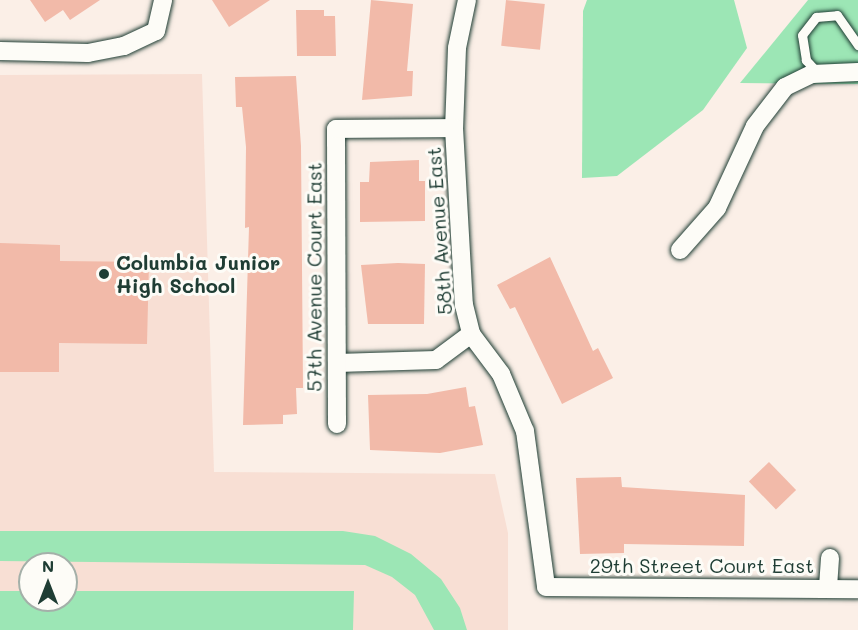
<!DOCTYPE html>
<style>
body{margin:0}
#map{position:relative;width:858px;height:630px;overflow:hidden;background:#fbefe7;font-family:Mali,sans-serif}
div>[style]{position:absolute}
.built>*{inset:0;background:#f8dfd4}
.green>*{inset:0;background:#9ce6b5}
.building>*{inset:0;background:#f2baa9;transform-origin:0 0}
.roads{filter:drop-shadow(0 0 2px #1f3d34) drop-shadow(0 0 2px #1f3d34)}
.service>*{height:9px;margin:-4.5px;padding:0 4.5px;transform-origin:4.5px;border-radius:4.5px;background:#fdfcf7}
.minor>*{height:18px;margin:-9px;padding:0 9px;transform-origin:9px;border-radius:9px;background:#fdfcf7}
.dots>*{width:16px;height:16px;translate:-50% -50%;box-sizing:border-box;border:3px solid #fdfcf7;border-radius:50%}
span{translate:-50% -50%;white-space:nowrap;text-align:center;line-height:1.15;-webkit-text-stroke:6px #fdfcf7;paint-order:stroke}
.street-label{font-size:20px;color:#1f3d34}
.poi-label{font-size:20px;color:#1f3d34;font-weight:700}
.left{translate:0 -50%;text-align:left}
.north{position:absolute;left:18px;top:552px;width:60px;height:60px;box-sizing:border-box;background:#fdfcf7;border:2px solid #a4b0a9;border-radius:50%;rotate:0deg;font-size:16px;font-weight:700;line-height:24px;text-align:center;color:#1f3d34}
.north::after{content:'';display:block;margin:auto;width:21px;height:27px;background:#1f3d34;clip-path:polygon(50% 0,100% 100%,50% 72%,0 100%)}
</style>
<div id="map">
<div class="built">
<i style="clip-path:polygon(evenodd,202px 74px,214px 472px,495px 474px,508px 533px,508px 630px,0 630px,0 75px,202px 74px,30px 564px,66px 564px,66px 600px,30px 600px,30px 564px)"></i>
</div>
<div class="green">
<i style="clip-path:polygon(587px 0,734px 0,747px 48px,703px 110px,617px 176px,582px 178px,583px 11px)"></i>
<i style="clip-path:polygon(808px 0,858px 0,858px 84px,740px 83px)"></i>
<i style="clip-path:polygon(0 531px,343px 531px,375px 536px,411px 554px,441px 579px,460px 608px,467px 630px,434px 630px,415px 595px,392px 577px,365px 565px,0 561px)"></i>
<i style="clip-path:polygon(0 591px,30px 591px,30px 600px,66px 600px,66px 591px,354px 591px,353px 630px,0 630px)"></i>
</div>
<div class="building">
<i style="clip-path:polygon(30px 0,100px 0,70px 20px,63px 10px,45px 22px)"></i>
<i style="clip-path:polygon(212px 0,270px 0,229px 27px)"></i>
<i style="clip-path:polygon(371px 0,413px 4px,407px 71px,413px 71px,412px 96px,362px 100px)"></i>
<i style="left:506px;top:0;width:39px;height:46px;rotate:6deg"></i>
<i style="clip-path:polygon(296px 10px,324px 10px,324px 16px,335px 16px,336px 56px,297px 56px)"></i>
<i style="clip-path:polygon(296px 76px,301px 146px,303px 388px,296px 388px,297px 414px,283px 415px,283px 424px,243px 425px,249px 227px,245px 228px,246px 147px,242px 107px,236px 107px,235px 77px)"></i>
<i style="clip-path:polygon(419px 160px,419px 181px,425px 181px,425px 221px,360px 222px,360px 182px,369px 182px,370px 162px)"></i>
<i style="clip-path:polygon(0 243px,60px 245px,60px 261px,149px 262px,147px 344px,59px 343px,59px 372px,0 372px)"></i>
<i style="clip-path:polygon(550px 257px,593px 351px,598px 348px,613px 378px,562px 404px,515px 307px,510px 309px,497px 285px)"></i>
<i style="clip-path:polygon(398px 263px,425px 264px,424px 324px,368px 324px,361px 265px)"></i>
<i style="clip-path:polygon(466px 387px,469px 407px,475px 406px,483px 445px,440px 453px,370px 450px,368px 395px,427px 394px)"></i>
<i style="left:769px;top:462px;width:39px;height:28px;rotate:46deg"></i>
<i style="clip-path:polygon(621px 477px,622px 487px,745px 495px,744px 546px,624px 544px,624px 553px,580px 554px,576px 478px)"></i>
</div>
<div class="roads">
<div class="service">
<i style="left:818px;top:73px;width:18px;rotate:-133deg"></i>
<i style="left:806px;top:60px;width:25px;rotate:-99deg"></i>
<i style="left:802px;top:35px;width:23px;rotate:-52deg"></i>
<i style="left:816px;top:17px;width:21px;rotate:-5deg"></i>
<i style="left:837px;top:15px;width:37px;rotate:55deg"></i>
</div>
<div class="minor">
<i style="left:467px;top:0;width:49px;rotate:101.8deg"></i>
<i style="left:457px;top:48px;width:80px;rotate:92.1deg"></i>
<i style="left:454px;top:128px;width:177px;rotate:86.8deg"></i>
<i style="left:464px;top:305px;width:30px;rotate:76deg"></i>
<i style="left:471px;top:334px;width:50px;rotate:53.1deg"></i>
<i style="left:501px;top:374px;width:62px;rotate:67.2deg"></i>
<i style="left:525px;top:431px;width:157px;rotate:82.3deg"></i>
<i style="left:546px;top:587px;width:312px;rotate:0.4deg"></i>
<i style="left:0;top:51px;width:88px;rotate:1.3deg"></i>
<i style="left:88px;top:53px;width:37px;rotate:-11deg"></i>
<i style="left:124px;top:46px;width:35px;rotate:-25deg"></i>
<i style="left:156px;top:31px;width:32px;rotate:-77deg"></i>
<i style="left:680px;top:250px;width:56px;rotate:-48.6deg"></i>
<i style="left:717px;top:208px;width:90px;rotate:-65.1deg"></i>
<i style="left:755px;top:126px;width:49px;rotate:-52.4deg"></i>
<i style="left:785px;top:87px;width:30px;rotate:-26deg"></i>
<i style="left:812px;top:74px;width:46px;rotate:-2.5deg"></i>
<i style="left:337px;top:363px;width:99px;rotate:-1.7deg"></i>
<i style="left:436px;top:360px;width:44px;rotate:-36.6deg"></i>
<i style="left:337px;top:424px;width:295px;rotate:-90.2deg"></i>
<i style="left:336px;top:129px;width:118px;rotate:-0.5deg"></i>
<i style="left:828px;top:587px;width:29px;rotate:-86deg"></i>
</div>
</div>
<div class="dots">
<i style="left:104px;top:274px;background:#1f3d34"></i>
</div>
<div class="street-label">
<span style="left:439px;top:231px;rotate:-94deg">58th Avenue East</span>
<span style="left:314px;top:277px;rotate:-90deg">57th Avenue Court East</span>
<span style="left:702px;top:565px">29th Street Court East</span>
</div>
<div class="poi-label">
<span class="left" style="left:116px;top:274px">Columbia Junior<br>High School</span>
</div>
<div class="north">N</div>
</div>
